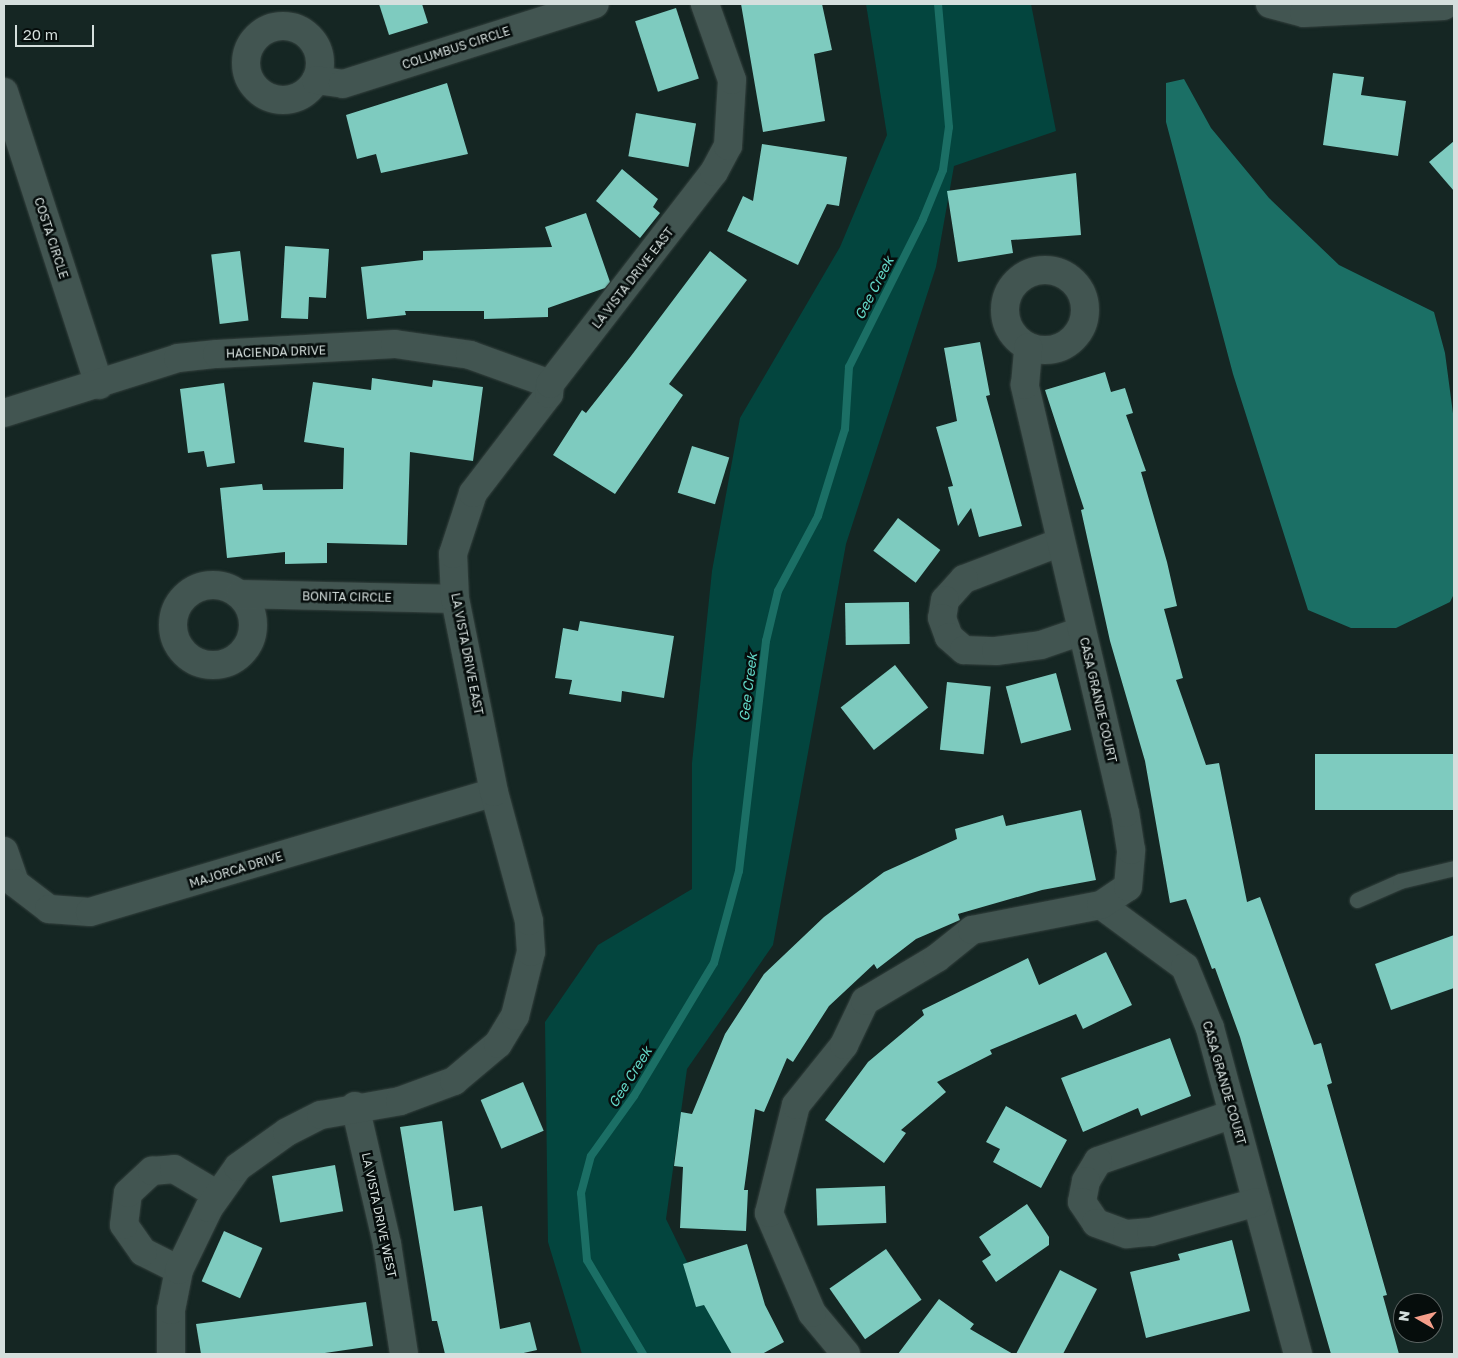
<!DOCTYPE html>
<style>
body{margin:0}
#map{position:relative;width:1458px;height:1358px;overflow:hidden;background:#152623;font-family:"Golos Text",sans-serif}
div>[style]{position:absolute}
.green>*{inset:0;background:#03453e}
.water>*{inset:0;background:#1b6f65}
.stream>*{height:8px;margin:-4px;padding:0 4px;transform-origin:4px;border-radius:4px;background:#1b6f65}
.building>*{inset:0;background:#7ecbbf;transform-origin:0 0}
.roads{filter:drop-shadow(0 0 1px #34413e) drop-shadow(0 0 1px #34413e)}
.lane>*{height:15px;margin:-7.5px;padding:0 7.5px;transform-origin:7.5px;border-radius:7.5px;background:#425551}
.street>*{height:28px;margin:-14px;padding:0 14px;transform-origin:14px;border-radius:14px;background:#425551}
.street>.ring{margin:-14px;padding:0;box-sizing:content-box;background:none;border:28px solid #425551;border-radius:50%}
span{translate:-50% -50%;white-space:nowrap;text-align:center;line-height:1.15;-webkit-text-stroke:5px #060d0c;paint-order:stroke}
.street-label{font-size:12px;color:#d5dfdd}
.water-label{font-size:14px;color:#63d7c7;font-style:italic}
.frame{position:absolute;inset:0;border:5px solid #d5dfdd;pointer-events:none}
.north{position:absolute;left:1393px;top:1293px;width:50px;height:50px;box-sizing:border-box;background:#060d0c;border:1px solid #596160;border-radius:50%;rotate:278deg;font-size:14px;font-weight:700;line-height:20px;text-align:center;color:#d5dfdd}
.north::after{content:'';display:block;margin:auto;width:18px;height:22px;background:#f49e8a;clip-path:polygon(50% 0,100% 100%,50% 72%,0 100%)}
.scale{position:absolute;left:15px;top:25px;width:79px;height:22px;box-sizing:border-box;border:2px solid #d5dfdd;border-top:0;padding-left:6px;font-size:15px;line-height:18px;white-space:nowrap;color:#d5dfdd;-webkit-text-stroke:4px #060d0c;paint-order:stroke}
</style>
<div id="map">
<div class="green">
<i style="clip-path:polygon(866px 4px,1031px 4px,1056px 131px,954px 166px,936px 267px,846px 544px,773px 945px,687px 1069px,666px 1219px,732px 1354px,582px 1354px,548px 1242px,545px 1022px,598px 945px,692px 889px,692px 763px,712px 571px,740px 418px,840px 247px,887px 135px)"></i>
</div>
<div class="water">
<i style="clip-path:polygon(1184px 79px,1211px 128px,1269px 198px,1339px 265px,1434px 312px,1445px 353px,1454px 421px,1454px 594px,1450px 602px,1396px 628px,1351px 628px,1308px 610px,1233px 374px,1166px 122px,1166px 83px)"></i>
</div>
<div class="stream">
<i style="left:643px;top:1354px;width:109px;rotate:-120.8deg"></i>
<i style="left:587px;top:1260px;width:67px;rotate:-95.1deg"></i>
<i style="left:581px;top:1193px;width:38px;rotate:-75deg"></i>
<i style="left:591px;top:1156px;width:74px;rotate:-54.4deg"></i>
<i style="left:634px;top:1096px;width:155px;rotate:-59deg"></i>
<i style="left:714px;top:963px;width:95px;rotate:-74.8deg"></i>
<i style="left:739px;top:871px;width:232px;rotate:-83.3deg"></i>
<i style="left:766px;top:641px;width:51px;rotate:-76.5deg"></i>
<i style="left:778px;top:591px;width:85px;rotate:-61.9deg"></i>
<i style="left:818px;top:516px;width:91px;rotate:-72.8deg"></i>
<i style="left:845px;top:429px;width:62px;rotate:-86.3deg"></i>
<i style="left:849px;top:367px;width:165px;rotate:-63.4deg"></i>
<i style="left:923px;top:219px;width:53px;rotate:-67.8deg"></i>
<i style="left:943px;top:170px;width:43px;rotate:-82.1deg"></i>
<i style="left:949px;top:127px;width:123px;rotate:-95.1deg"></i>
</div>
<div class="building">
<i style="clip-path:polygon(379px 4px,422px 4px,428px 23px,389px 35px)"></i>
<i style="clip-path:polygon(741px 4px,822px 4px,832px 50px,814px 54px,825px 121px,763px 132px)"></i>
<i style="left:676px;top:8px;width:74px;height:43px;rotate:72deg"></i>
<i style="clip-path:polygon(1333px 73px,1364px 77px,1361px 95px,1406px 101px,1398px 156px,1323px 145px)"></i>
<i style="clip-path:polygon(447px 83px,468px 154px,381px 173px,376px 154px,357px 159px,346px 115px)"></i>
<i style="left:636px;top:113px;width:61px;height:44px;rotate:10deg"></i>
<i style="clip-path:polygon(1454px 141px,1454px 191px,1429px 162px)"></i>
<i style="clip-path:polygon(762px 144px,847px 157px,839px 206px,827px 204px,798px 265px,727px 231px,743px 196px,753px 201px)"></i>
<i style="clip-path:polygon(622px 169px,658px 199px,653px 207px,660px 213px,640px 238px,596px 201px)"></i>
<i style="clip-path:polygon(1076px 173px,1081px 235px,1011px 240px,1013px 253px,958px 262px,947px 191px)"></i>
<i style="clip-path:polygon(586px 213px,610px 282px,605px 288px,548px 308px,548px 317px,484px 319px,484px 311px,405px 311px,406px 315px,367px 319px,361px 267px,423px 260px,423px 251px,552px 247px,545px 227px)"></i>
<i style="clip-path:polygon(285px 246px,329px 249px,326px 298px,309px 297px,308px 319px,281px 318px)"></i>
<i style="left:240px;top:251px;width:70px;height:29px;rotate:83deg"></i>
<i style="clip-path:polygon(710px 251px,747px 280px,669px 384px,683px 395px,615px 494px,553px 455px,582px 410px,586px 413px,631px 356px)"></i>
<i style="clip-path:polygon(980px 342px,990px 395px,986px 396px,1022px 526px,979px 537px,971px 508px,958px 526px,948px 487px,953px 486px,936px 427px,957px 421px,944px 348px)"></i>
<i style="clip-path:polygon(1105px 372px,1111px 392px,1125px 388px,1133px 413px,1126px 415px,1146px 471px,1141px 472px,1167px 562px,1177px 606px,1164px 609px,1183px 678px,1176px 680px,1206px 765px,1219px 763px,1247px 902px,1260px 897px,1314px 1045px,1321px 1043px,1332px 1083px,1327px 1085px,1387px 1295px,1383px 1296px,1399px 1354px,1331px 1354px,1240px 1037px,1215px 968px,1212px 969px,1186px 899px,1170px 903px,1145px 761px,1110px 641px,1081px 510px,1084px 509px,1045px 390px)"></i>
<i style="clip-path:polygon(372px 378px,432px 387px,433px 380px,483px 387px,473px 461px,410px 452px,407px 545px,327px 543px,327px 563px,285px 564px,285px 552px,227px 558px,220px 488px,262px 484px,263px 490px,343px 489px,344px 448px,304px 442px,313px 382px,371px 390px)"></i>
<i style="clip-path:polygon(224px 383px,235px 463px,207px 467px,204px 451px,188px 453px,180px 389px)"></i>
<i style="left:692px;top:446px;width:39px;height:49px;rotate:17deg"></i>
<i style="left:898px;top:518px;width:53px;height:41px;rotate:37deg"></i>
<i style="left:909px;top:602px;width:42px;height:64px;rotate:89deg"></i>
<i style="clip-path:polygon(580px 621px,674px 636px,664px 698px,622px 691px,621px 702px,569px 694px,572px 680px,555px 678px,563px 628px,578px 631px)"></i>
<i style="left:895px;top:665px;width:54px;height:69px;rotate:52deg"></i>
<i style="left:1056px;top:673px;width:59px;height:52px;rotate:75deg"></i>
<i style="left:947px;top:682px;width:44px;height:68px;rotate:6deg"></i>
<i style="left:1454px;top:754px;width:56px;height:139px;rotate:90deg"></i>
<i style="clip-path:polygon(1081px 810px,1096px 880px,1042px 890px,958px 914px,960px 920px,916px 939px,877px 969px,874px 964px,829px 1006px,793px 1062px,787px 1058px,764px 1112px,755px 1109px,744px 1190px,748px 1190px,746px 1231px,680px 1228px,683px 1167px,674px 1166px,681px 1112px,692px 1114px,725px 1034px,764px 974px,824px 917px,884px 872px,957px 839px,955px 829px,1003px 815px,1006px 826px)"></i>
<i style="clip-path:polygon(1454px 935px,1454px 988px,1391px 1010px,1375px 964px)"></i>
<i style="clip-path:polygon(1106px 952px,1132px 1005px,1083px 1029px,1076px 1014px,990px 1050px,992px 1054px,937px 1082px,946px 1092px,901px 1130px,906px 1133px,884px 1163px,825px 1120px,868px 1062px,924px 1015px,922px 1010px,1028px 958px,1039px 985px)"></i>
<i style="clip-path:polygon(1170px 1038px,1191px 1096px,1141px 1116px,1138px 1108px,1083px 1132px,1061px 1078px)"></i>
<i style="left:523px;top:1082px;width:53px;height:46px;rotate:67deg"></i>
<i style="clip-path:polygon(1006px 1106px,1067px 1140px,1041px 1188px,993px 1162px,1000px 1149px,986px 1142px)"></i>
<i style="clip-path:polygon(442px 1121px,454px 1211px,482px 1206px,500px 1329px,530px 1322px,537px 1350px,519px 1354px,445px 1354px,437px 1321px,432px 1321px,400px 1127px)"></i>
<i style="left:335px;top:1165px;width:47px;height:64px;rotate:80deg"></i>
<i style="left:885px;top:1186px;width:37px;height:69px;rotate:88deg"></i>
<i style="clip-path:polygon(1027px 1204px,1049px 1237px,1049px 1245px,996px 1282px,982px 1261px,991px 1255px,979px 1237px)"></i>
<i style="left:224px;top:1231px;width:42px;height:55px;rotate:24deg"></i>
<i style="clip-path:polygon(1232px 1240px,1250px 1311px,1146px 1338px,1130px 1272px,1180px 1260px,1178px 1254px)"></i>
<i style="clip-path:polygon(747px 1244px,765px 1305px,784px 1342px,762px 1354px,732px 1354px,704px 1305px,696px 1307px,683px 1264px)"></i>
<i style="left:886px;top:1249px;width:62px;height:69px;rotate:55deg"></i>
<i style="clip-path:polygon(1060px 1270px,1097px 1289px,1063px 1354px,1016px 1354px)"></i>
<i style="clip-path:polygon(939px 1299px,974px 1324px,970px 1329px,1013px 1354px,898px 1354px)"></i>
<i style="clip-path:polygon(366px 1302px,373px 1346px,318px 1354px,201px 1354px,196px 1324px)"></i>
</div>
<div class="roads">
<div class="lane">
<i style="left:1357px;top:900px;width:47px;rotate:-23.8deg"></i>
<i style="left:1400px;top:881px;width:56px;rotate:-13.5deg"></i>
</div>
<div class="street">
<i style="left:1270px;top:4px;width:35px;rotate:15deg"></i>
<i style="left:1304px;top:13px;width:140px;rotate:-2.9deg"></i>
<i class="ring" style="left:246px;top:26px;width:46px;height:46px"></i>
<i style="left:316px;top:80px;width:27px;rotate:8deg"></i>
<i style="left:343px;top:84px;width:264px;rotate:-17.6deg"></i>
<i style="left:4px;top:92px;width:308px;rotate:72deg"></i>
<i class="ring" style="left:1005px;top:270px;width:52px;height:52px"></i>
<i style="left:4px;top:413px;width:182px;rotate:-17.5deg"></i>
<i style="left:178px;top:358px;width:39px;rotate:-6deg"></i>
<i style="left:217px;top:354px;width:178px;rotate:-3.2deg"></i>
<i style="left:395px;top:344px;width:76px;rotate:8.3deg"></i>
<i style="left:470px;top:355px;width:85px;rotate:19.9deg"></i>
<i style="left:1061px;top:542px;width:104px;rotate:159.1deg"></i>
<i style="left:964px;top:579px;width:28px;rotate:132deg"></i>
<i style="left:945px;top:600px;width:18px;rotate:99deg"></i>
<i style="left:942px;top:618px;width:20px;rotate:70deg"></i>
<i style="left:949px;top:637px;width:20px;rotate:41deg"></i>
<i style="left:964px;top:650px;width:32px;rotate:2deg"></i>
<i style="left:996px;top:651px;width:45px;rotate:-7.6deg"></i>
<i style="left:1041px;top:645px;width:43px;rotate:-18.9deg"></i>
<i class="ring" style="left:173px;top:585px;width:52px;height:52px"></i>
<i style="left:240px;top:594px;width:215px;rotate:1.3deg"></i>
<i style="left:4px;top:851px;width:34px;rotate:71deg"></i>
<i style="left:15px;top:883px;width:43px;rotate:37.4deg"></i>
<i style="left:49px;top:909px;width:41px;rotate:4.2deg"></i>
<i style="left:90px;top:912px;width:421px;rotate:-16.5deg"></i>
<i style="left:1101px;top:905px;width:104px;rotate:36.4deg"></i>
<i style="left:1185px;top:967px;width:66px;rotate:67.7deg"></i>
<i style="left:1210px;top:1028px;width:338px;rotate:74.9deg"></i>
<i style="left:355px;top:1106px;width:142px;rotate:76.9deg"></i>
<i style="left:387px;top:1244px;width:111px;rotate:81.2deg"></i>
<i style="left:1233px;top:1114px;width:143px;rotate:160.8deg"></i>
<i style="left:1098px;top:1161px;width:23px;rotate:121deg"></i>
<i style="left:1086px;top:1181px;width:21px;rotate:101deg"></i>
<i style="left:1082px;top:1202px;width:25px;rotate:56deg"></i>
<i style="left:1096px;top:1223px;width:33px;rotate:20deg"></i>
<i style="left:1127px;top:1234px;width:24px;rotate:-5deg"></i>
<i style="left:1151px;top:1232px;width:110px;rotate:-15.8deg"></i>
<i style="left:179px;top:1270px;width:40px;rotate:-153.4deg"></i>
<i style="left:143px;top:1252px;width:33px;rotate:-125deg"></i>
<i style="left:124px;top:1225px;width:32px;rotate:-83deg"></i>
<i style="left:128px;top:1193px;width:33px;rotate:-43deg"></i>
<i style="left:152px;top:1171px;width:22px;rotate:-5deg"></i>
<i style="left:174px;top:1169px;width:51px;rotate:30.6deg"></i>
<i style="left:171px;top:1354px;width:44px;rotate:-90deg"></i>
<i style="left:171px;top:1310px;width:41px;rotate:-78.7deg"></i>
<i style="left:179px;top:1270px;width:69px;rotate:-64.2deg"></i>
<i style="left:209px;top:1208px;width:50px;rotate:-54.7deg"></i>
<i style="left:238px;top:1167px;width:60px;rotate:-35.5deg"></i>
<i style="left:287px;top:1132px;width:38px;rotate:-27deg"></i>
<i style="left:321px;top:1115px;width:80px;rotate:-10deg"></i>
<i style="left:400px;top:1101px;width:58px;rotate:-20.3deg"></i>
<i style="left:454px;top:1081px;width:57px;rotate:-40.1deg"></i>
<i style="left:498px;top:1044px;width:33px;rotate:-59deg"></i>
<i style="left:515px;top:1016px;width:66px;rotate:-76deg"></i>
<i style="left:531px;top:952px;width:31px;rotate:-94deg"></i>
<i style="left:529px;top:921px;width:134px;rotate:-105.2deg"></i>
<i style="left:494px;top:792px;width:197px;rotate:-101.4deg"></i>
<i style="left:455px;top:599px;width:45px;rotate:-92.5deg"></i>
<i style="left:453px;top:554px;width:64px;rotate:-71.8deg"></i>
<i style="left:473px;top:493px;width:125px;rotate:-52.5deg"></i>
<i style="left:549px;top:394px;width:10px;rotate:-84deg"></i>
<i style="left:550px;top:384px;width:268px;rotate:-52.3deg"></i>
<i style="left:714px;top:172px;width:30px;rotate:-62deg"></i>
<i style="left:728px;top:146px;width:66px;rotate:-86.5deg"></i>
<i style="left:732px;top:80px;width:81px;rotate:-109.6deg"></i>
<i style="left:846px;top:1354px;width:53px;rotate:-129.7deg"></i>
<i style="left:812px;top:1313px;width:109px;rotate:-113.3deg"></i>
<i style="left:769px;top:1213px;width:111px;rotate:-76deg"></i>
<i style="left:796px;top:1105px;width:77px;rotate:-51.3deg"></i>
<i style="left:844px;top:1045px;width:49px;rotate:-64.5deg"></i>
<i style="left:865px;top:1001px;width:84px;rotate:-30.8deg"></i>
<i style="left:937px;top:958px;width:45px;rotate:-38.7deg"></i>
<i style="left:972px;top:930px;width:131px;rotate:-11deg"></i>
<i style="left:1101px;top:905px;width:32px;rotate:-34deg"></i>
<i style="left:1128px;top:887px;width:37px;rotate:-85deg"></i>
<i style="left:1131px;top:850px;width:37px;rotate:-99deg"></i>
<i style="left:1125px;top:813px;width:440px;rotate:-103.2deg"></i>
<i style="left:1025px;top:385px;width:38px;rotate:-85deg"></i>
</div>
</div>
<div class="street-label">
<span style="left:456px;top:48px;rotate:-18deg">COLUMBUS CIRCLE</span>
<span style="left:51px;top:238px;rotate:72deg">COSTA CIRCLE</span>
<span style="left:633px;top:278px;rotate:-52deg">LA VISTA DRIVE EAST</span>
<span style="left:276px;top:352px;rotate:-2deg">HACIENDA DRIVE</span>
<span style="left:347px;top:597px;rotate:1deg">BONITA CIRCLE</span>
<span style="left:467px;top:654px;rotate:79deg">LA VISTA DRIVE EAST</span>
<span style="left:1098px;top:700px;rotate:77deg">CASA GRANDE COURT</span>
<span style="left:236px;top:870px;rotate:-17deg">MAJORCA DRIVE</span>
<span style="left:1224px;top:1083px;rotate:74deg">CASA GRANDE COURT</span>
<span style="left:379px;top:1215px;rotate:78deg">LA VISTA DRIVE WEST</span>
</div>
<div class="water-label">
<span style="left:874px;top:288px;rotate:-63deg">Gee Creek</span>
<span style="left:748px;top:687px;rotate:-83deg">Gee Creek</span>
<span style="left:630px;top:1077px;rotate:-58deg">Gee Creek</span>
</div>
<div class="frame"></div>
<div class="north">N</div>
<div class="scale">20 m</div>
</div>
